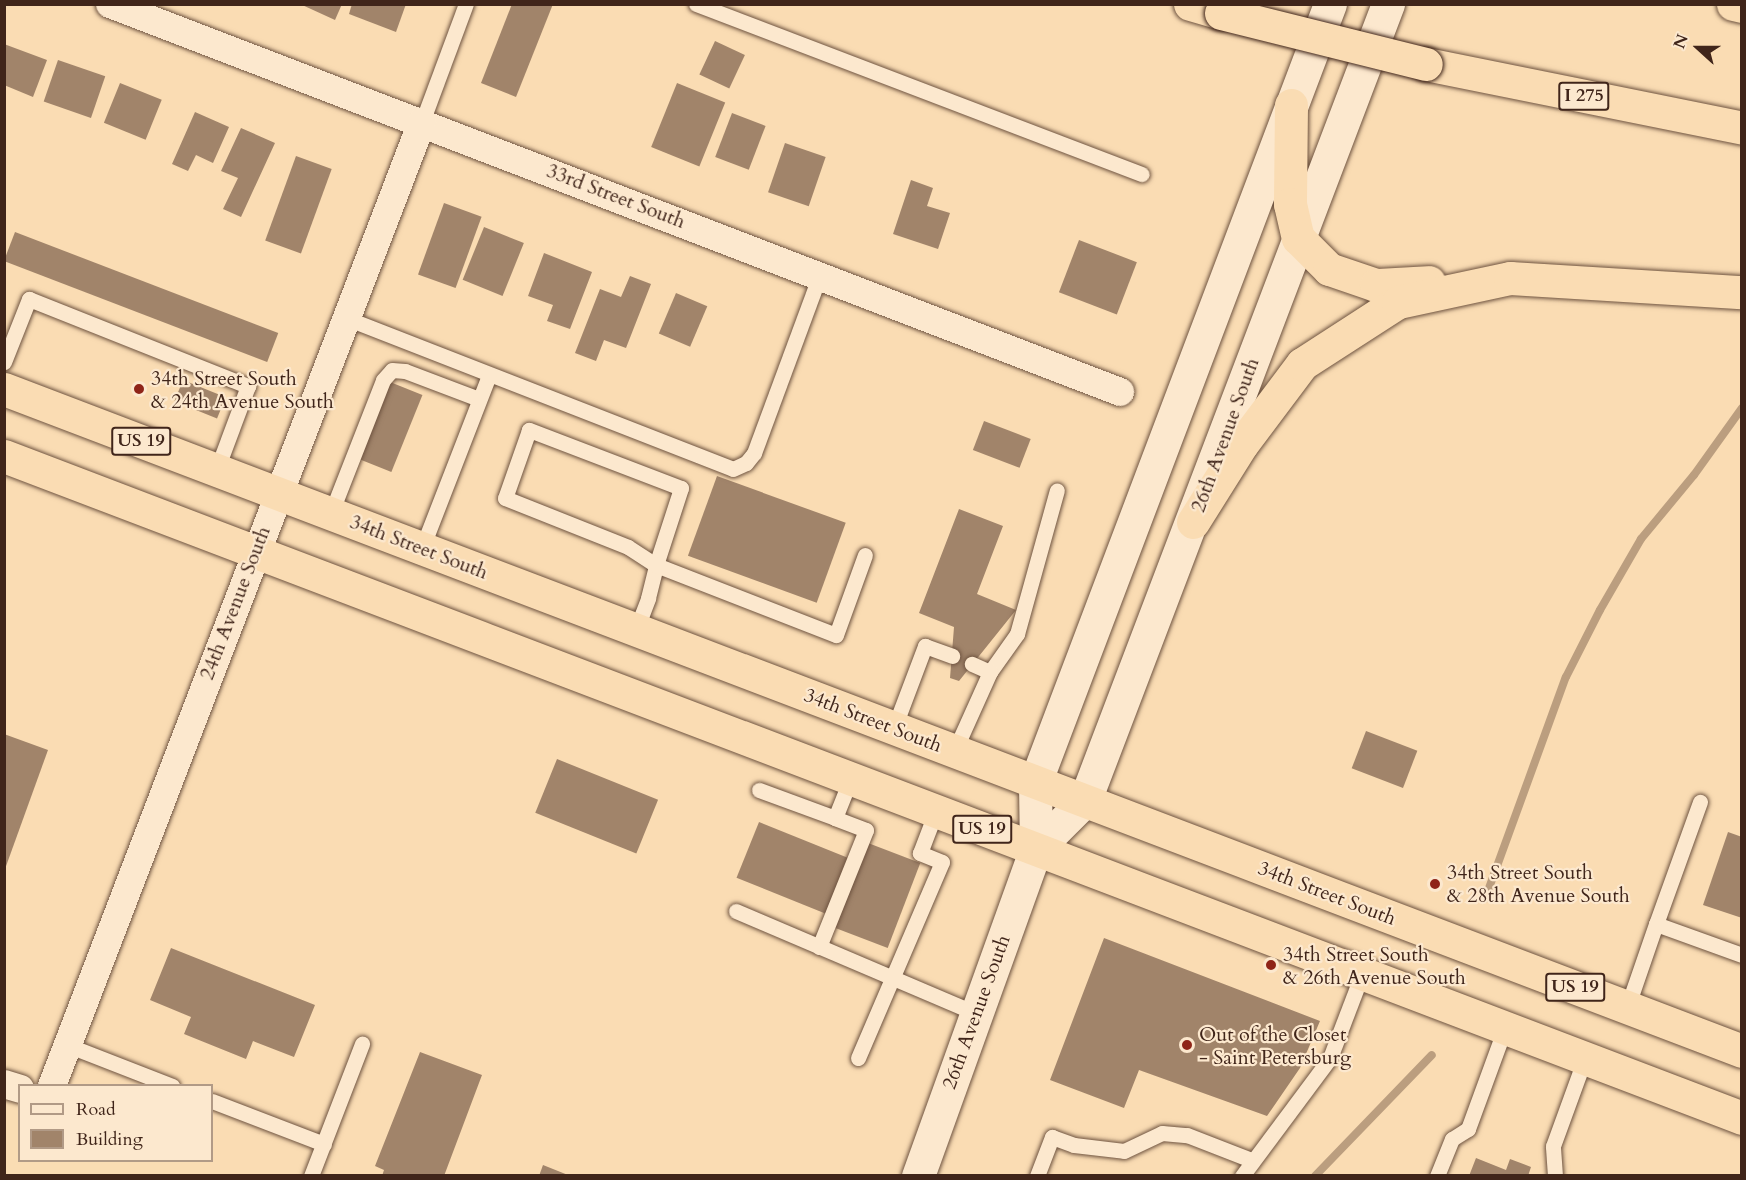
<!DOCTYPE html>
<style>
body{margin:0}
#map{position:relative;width:1746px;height:1180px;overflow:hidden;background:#fadcb3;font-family:Cardo,serif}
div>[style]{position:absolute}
.stream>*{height:8px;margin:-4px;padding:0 4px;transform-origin:4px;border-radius:4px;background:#bb9e7f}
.building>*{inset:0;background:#a1846a;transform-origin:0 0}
.roads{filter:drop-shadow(0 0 2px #6e5340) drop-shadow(0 0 2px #6e5340)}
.service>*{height:15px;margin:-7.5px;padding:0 7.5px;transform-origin:7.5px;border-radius:7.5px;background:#fce8ce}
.minor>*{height:28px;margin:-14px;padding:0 14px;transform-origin:14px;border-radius:14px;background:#fce8ce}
.tertiary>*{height:33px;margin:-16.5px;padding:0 16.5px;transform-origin:16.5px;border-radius:16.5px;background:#fce8ce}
.secondary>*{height:33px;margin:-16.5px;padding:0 16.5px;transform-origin:16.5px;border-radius:16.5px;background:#fce8ce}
.trunk>*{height:33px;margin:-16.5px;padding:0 16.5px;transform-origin:16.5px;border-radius:16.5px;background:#fadcb3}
.motorway>*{height:33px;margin:-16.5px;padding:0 16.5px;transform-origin:16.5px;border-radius:16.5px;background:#fadcb3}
.bridges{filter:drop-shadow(0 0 2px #40251a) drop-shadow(0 0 2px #40251a)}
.motorway-bridge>*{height:33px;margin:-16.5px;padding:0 16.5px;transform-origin:16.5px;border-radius:16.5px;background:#fadcb3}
.dots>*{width:16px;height:16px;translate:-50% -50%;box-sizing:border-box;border:3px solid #fce8ce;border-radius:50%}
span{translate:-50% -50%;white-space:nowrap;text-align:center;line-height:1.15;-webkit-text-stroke:4.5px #fce8ce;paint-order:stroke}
.shield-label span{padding:2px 4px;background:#fce8ce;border:2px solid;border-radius:4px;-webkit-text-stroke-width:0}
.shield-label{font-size:18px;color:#40251a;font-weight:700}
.street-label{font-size:20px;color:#40251a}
.poi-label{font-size:20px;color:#40251a}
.left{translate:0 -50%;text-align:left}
.frame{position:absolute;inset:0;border:6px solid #40251a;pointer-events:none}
.legend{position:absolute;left:18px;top:1084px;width:195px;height:78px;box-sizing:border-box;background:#fce8ce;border:2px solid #b19a86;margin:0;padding:8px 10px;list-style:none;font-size:18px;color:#40251a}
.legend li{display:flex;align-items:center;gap:12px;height:30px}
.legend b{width:30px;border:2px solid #b19a86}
.north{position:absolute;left:1668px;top:18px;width:60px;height:60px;-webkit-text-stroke:4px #fce8ce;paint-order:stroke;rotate:291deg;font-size:16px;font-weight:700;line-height:24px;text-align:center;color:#40251a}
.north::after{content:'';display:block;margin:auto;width:21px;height:27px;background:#40251a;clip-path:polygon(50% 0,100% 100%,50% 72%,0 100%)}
</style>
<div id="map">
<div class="stream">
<i style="left:1485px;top:899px;width:236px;rotate:-70deg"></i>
<i style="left:1566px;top:677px;width:75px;rotate:-63.1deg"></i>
<i style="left:1600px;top:610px;width:82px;rotate:-60deg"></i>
<i style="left:1641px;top:539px;width:83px;rotate:-50.4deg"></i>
<i style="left:1694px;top:475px;width:82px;rotate:-54.4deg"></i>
<i style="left:1315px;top:1176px;width:168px;rotate:-46deg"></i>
</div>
<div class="building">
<i style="clip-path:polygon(300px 4px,342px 4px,335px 20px)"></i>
<i style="clip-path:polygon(352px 4px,406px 4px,396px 32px,349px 14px)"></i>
<i style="clip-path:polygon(512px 4px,553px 4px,516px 97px,481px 83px)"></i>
<i style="left:715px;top:41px;width:33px;height:37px;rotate:25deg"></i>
<i style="clip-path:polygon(4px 44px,47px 60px,33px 97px,4px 85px)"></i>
<i style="left:58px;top:60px;width:50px;height:44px;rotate:19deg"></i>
<i style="left:120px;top:83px;width:45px;height:43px;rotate:22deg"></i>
<i style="left:677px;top:83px;width:52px;height:69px;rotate:22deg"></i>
<i style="clip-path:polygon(195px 112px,229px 127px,213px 163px,196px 155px,188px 171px,172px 164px)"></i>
<i style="left:732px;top:113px;width:36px;height:47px;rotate:21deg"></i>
<i style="clip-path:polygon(241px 128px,275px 143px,241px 217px,223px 209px,238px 178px,221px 171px)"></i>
<i style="left:785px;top:143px;width:43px;height:52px;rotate:19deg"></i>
<i style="left:296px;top:156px;width:38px;height:90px;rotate:20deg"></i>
<i style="clip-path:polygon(911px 180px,933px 188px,927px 206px,950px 213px,938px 249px,893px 234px)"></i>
<i style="left:444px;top:203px;width:40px;height:76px;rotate:20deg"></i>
<i style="left:484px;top:227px;width:43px;height:57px;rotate:22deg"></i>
<i style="left:15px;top:232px;width:282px;height:31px;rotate:21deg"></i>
<i style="left:1079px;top:240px;width:62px;height:56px;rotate:21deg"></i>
<i style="clip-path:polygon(544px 253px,592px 272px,570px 329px,547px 321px,553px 305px,528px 296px)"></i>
<i style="clip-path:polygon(630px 276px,651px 284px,626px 348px,604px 340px,596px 361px,575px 353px,600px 289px,621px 297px)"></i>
<i style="left:676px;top:293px;width:34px;height:44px;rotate:23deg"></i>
<i style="left:183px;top:380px;width:46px;height:23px;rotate:22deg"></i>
<i style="left:390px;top:382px;width:35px;height:83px;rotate:22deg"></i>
<i style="left:984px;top:421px;width:50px;height:31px;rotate:21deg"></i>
<i style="left:717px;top:476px;width:137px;height:85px;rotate:20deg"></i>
<i style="clip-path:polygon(959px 509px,1003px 526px,977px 594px,1016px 610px,959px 681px,950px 678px,954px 627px,919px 613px)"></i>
<i style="left:1366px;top:731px;width:55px;height:40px;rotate:21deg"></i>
<i style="clip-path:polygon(4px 734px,48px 750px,5px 869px,4px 869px)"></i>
<i style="left:557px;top:759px;width:109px;height:58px;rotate:22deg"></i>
<i style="left:759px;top:822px;width:97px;height:60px;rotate:22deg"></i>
<i style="clip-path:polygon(1728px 832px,1742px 837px,1742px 918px,1703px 905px)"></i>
<i style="left:868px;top:843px;width:56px;height:91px;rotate:21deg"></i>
<i style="clip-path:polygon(1104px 938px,1320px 1021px,1300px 1068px,1267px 1116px,1139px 1070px,1124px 1108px,1050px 1080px)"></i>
<i style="clip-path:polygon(171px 948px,315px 1005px,294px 1057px,253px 1041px,246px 1059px,184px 1034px,191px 1017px,150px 1000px)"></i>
<i style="clip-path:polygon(420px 1052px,482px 1075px,444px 1176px,382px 1176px,384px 1170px,375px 1166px)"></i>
<i style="clip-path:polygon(1476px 1158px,1506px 1170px,1510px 1159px,1531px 1167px,1528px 1176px,1469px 1176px)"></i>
<i style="clip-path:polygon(543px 1165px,568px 1175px,568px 1176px,539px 1176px)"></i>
</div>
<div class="roads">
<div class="service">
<i style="left:696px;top:4px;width:477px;rotate:20.9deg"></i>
<i style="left:422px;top:122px;width:126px;rotate:-69.6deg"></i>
<i style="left:346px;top:318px;width:415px;rotate:21.3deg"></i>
<i style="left:733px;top:469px;width:14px;rotate:-25deg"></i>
<i style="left:746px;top:463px;width:13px;rotate:-51deg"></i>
<i style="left:754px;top:453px;width:190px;rotate:-69.7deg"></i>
<i style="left:4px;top:362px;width:68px;rotate:-68.4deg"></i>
<i style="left:29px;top:299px;width:236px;rotate:21.7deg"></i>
<i style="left:248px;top:386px;width:89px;rotate:110.5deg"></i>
<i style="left:331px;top:513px;width:143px;rotate:-68.6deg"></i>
<i style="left:383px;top:380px;width:13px;rotate:-48deg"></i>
<i style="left:392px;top:370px;width:13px;rotate:4deg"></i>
<i style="left:405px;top:371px;width:79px;rotate:20.7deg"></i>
<i style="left:422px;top:548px;width:186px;rotate:-68.8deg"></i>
<i style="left:636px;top:630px;width:34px;rotate:-69deg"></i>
<i style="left:648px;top:598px;width:34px;rotate:-76deg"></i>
<i style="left:656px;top:565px;width:81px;rotate:-72deg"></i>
<i style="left:681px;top:488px;width:163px;rotate:-159.1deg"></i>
<i style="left:529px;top:430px;width:72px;rotate:109.4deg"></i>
<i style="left:505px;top:498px;width:132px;rotate:21.7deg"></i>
<i style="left:628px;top:547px;width:33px;rotate:33deg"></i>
<i style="left:656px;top:565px;width:193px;rotate:21.3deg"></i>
<i style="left:836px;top:635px;width:85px;rotate:-70.1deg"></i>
<i style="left:990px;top:672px;width:47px;rotate:-54.6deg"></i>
<i style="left:1017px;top:634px;width:149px;rotate:-74.5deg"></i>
<i style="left:894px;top:728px;width:88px;rotate:-69.3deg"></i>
<i style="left:925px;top:646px;width:29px;rotate:20deg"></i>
<i style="left:954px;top:752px;width:88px;rotate:-65.8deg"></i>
<i style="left:990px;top:672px;width:20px;rotate:-156deg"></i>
<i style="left:759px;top:790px;width:81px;rotate:20.2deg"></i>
<i style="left:736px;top:911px;width:260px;rotate:23.1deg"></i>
<i style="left:1656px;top:924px;width:130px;rotate:-70.2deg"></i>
<i style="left:819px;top:947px;width:126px;rotate:-68.1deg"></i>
<i style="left:866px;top:830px;width:33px;rotate:-159deg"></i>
<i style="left:835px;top:818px;width:43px;rotate:-68.2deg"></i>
<i style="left:1627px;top:1008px;width:89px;rotate:-71deg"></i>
<i style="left:1656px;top:924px;width:91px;rotate:19.8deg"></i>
<i style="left:67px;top:1045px;width:113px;rotate:21.3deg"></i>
<i style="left:858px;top:1058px;width:213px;rotate:-66.8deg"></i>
<i style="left:942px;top:862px;width:24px;rotate:-158deg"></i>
<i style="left:920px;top:853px;width:45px;rotate:-69.1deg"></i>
<i style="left:212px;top:1101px;width:120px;rotate:21deg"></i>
<i style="left:311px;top:1176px;width:142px;rotate:-68.9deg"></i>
<i style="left:1037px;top:1176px;width:42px;rotate:-69deg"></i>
<i style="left:1052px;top:1137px;width:23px;rotate:20deg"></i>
<i style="left:1074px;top:1145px;width:50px;rotate:6.8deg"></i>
<i style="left:1124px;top:1151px;width:42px;rotate:-25.3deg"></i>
<i style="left:1162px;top:1133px;width:25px;rotate:5deg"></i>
<i style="left:1187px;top:1135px;width:69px;rotate:21.3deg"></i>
<i style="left:1242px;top:1176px;width:147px;rotate:-53.3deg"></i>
<i style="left:1330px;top:1058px;width:90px;rotate:-69.1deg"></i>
<i style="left:1437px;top:1176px;width:40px;rotate:-68deg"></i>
<i style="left:1452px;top:1139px;width:19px;rotate:-32deg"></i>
<i style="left:1468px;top:1129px;width:108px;rotate:-69.9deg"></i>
<i style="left:1555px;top:1176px;width:30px;rotate:-94deg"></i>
<i style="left:1553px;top:1146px;width:94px;rotate:-70deg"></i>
</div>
<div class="minor">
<i style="left:110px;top:4px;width:1082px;rotate:21.01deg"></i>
<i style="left:4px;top:1084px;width:17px;rotate:17deg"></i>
<i style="left:52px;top:1086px;width:1033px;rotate:-69deg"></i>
</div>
<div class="tertiary">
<i style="left:918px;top:1176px;width:348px;rotate:-70.2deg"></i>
</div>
<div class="secondary">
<i style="left:1036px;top:849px;width:69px;rotate:-45deg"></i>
<i style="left:1085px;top:800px;width:852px;rotate:-69.16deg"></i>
<i style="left:1036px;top:849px;width:66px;rotate:-90.9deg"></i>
<i style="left:1035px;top:783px;width:833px;rotate:-69.26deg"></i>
</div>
<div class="trunk">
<i style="left:4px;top:389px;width:1860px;rotate:20.85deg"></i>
<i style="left:4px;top:456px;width:1860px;rotate:20.85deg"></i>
</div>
<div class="motorway">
<i style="left:1190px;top:4px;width:32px;rotate:16deg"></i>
<i style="left:1733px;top:4px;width:9px;rotate:13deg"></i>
<i style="left:1426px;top:64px;width:322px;rotate:11.4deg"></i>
<i style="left:1291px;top:105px;width:99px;rotate:90.6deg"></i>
<i style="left:1290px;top:204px;width:35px;rotate:77deg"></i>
<i style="left:1298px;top:238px;width:44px;rotate:45deg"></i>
<i style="left:1329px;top:269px;width:50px;rotate:18.8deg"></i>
<i style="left:1376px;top:285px;width:53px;rotate:-3.2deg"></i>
<i style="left:1193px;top:522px;width:92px;rotate:-57.9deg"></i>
<i style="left:1242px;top:444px;width:100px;rotate:-53.1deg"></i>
<i style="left:1302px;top:364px;width:114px;rotate:-32.9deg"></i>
<i style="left:1398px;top:302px;width:115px;rotate:-12.1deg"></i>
<i style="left:1510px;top:278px;width:232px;rotate:3.5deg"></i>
</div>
</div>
<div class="bridges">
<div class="motorway-bridge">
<i style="left:1221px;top:13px;width:211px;rotate:14deg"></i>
</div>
</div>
<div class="dots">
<i style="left:139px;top:389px;background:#8f2418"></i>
<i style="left:1435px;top:884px;background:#8f2418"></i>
<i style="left:1271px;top:965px;background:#8f2418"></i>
<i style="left:1187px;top:1045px;background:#8f2418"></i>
</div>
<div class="shield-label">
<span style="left:1584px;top:96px">I 275</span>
<span style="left:141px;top:441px">US 19</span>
<span style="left:982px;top:829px">US 19</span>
<span style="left:1575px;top:987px">US 19</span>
</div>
<div class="street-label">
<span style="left:616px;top:196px;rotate:21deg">33rd Street South</span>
<span style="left:1225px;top:435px;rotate:-70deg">26th Avenue South</span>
<span style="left:419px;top:547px;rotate:21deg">34th Street South</span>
<span style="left:235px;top:603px;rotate:-69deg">24th Avenue South</span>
<span style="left:873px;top:720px;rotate:21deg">34th Street South</span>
<span style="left:1327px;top:893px;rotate:21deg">34th Street South</span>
<span style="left:976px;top:1012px;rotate:-70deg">26th Avenue South</span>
</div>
<div class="poi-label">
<span class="left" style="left:151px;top:390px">34th Street South<br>&amp; 24th Avenue South</span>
<span class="left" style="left:1447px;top:884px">34th Street South<br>&amp; 28th Avenue South</span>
<span class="left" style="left:1283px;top:966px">34th Street South<br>&amp; 26th Avenue South</span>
<span class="left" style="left:1199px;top:1046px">Out of the Closet<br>- Saint Petersburg</span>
</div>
<div class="frame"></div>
<ul class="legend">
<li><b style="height:8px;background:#fce8ce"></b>Road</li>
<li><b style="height:16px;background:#a1846a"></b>Building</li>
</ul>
<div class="north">N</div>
</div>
